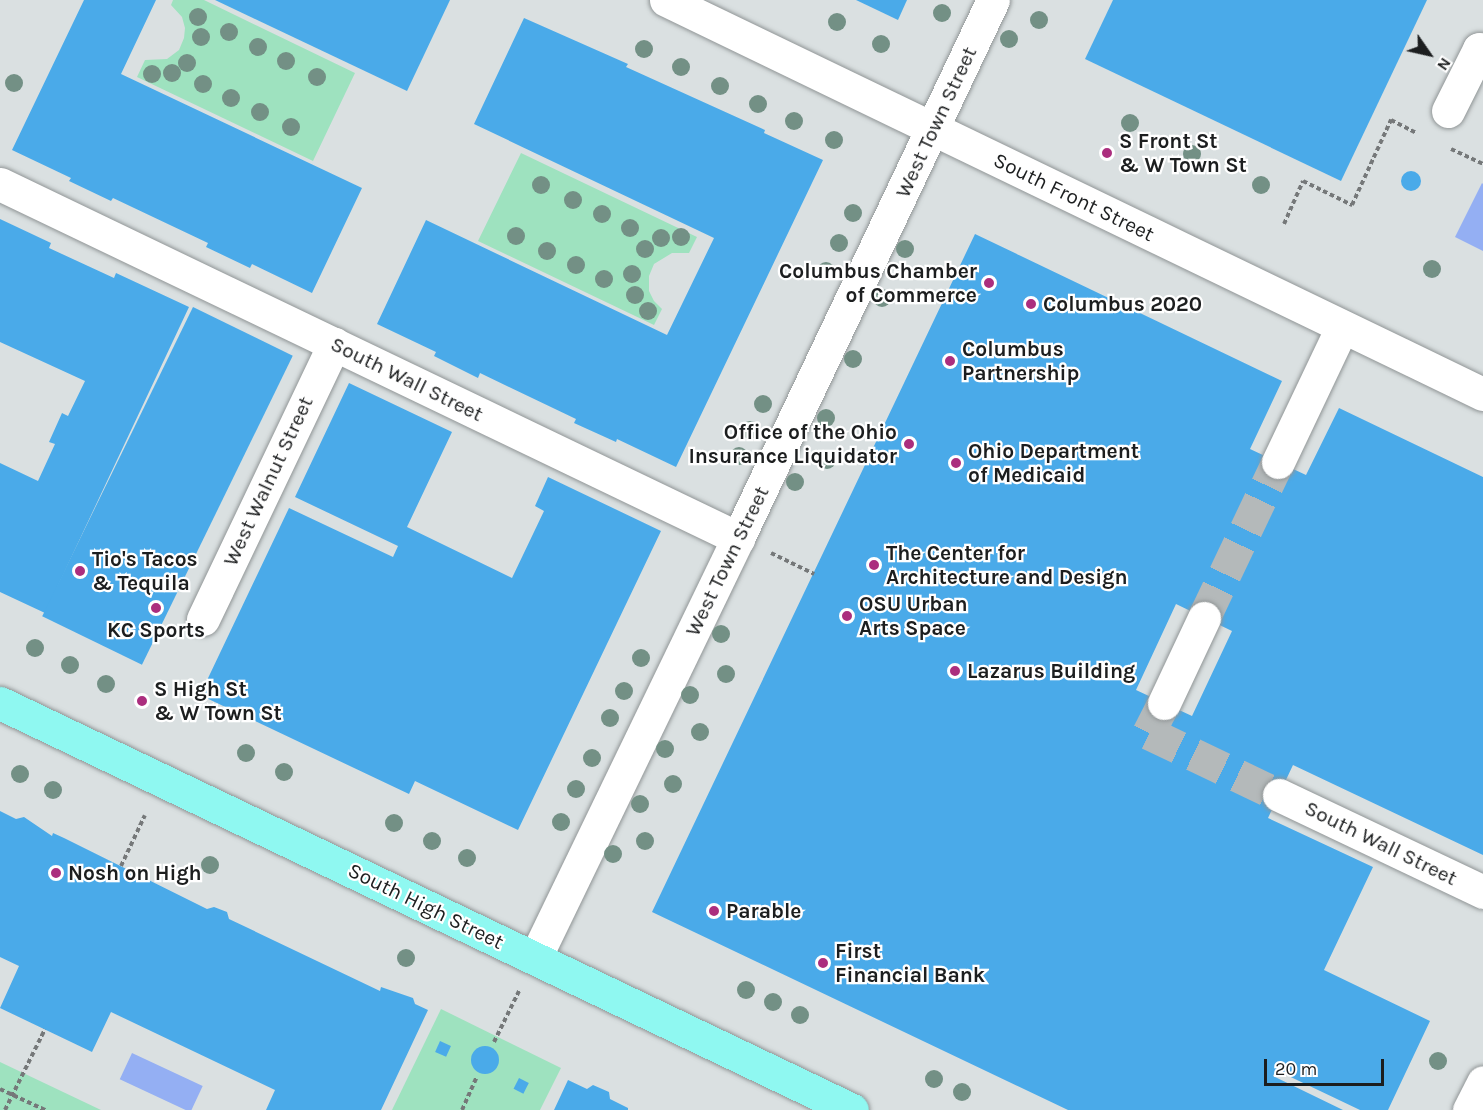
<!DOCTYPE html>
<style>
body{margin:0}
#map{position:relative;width:1483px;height:1110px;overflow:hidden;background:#dae0e1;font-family:Karla,sans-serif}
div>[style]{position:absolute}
.green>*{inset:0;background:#9ee2bf}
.water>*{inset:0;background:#94aff3;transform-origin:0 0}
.building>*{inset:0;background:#4aaae9;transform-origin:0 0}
.round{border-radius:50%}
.minor-tunnel>*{height:33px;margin-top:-16.5px;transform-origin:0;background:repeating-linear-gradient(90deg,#b4b9ba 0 33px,transparent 0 49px)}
.path>*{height:4px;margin-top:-2px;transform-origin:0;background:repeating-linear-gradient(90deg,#757879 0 4.5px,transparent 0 7.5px)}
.roads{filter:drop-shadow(0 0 2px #909596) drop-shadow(0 0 2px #909596)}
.minor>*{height:33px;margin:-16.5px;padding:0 16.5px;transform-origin:16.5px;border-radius:16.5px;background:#fff}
.major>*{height:33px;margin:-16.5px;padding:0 16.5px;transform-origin:16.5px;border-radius:16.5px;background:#8ff8f1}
.trees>*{width:18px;height:18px;margin:-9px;border-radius:50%;background:#739085}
.dots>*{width:16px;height:16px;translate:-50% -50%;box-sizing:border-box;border:3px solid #fff;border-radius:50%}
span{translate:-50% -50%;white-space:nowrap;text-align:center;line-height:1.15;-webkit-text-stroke:4.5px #fff;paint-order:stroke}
.street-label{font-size:21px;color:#1c1e1f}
.poi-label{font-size:21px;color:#1c1e1f;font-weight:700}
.left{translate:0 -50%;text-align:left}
.right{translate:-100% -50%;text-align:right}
.north{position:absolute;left:1399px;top:24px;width:60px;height:60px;-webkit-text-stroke:4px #fff;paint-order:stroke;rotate:124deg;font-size:16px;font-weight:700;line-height:24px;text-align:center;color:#1c1e1f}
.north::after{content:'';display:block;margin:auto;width:21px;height:27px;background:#1c1e1f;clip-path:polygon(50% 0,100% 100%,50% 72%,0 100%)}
.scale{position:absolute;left:1264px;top:1059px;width:120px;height:27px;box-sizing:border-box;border:3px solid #1c1e1f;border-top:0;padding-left:8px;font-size:18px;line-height:21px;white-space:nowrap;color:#1c1e1f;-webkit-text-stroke:4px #fff;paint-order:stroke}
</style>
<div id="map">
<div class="green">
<i style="clip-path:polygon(173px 0,204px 0,355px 73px,313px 161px,137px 77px,145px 60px,167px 59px,179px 50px,184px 38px,185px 28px,182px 17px,171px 5px)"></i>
<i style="clip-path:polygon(521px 153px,697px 237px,689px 253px,672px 253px,654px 264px,649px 276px,649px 291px,654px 301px,662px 309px,654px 325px,478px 241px)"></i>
<i style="clip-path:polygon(441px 1009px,561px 1068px,540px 1110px,392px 1110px)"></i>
<i style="clip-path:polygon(0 1062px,101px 1110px,0 1110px)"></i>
</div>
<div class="water">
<i style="clip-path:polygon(1482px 183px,1483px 184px,1483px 251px,1455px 237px)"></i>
<i style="left:132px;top:1053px;width:78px;height:29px;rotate:25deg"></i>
</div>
<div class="building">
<i style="clip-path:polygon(84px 0,156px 0,121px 74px,362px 188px,312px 293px,252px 264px,250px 268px,229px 258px,206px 247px,208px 243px,113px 198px,111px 201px,69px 181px,71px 178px,12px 150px)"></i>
<i style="clip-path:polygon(215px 0,450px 0,407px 91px)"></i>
<i style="clip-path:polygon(856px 0,907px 0,898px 20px)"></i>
<i style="clip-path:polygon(1113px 0,1427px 0,1341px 181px,1085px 59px)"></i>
<i style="clip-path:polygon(524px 18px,628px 64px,626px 67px,765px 130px,764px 133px,823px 160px,676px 467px,617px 439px,616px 442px,574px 423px,576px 419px,480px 373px,478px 378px,434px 356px,436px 352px,377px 324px,426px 220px,667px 335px,714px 238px,474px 124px)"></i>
<i class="round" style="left:1401px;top:171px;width:20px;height:20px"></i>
<i style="clip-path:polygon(0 219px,51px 243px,49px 248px,114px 278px,116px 273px,189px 307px,45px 613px,0 592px,0 463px,38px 481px,55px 444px,49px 442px,62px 413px,68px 416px,85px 381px,0 342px)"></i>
<i style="clip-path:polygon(evenodd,975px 234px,1282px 381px,1250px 449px,1306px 475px,1339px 408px,1483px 477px,1483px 855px,1293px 765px,1268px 818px,1373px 867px,1324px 970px,1430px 1021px,1388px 1110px,1360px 1110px,1276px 1070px,1273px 1076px,1343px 1110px,1068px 1110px,652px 912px,975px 234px,1176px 604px,1232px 631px,1192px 716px,1136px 690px,1176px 604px)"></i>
<i style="left:193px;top:307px;width:111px;height:344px;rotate:26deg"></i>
<i style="clip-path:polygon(349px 383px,452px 432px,407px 527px,512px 578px,544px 511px,535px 506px,548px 477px,661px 531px,518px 830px,415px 781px,409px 794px,200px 695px,289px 508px,393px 557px,398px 546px,295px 497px)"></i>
<i style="clip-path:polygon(0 811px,16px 819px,24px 817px,52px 836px,53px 833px,64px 838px,207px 909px,214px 907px,227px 912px,229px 919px,380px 991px,381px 987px,413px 998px,415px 1004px,428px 1010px,381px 1110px,266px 1110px,275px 1090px,111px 1012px,92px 1052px,0 1008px,19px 966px,0 957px)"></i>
<i style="left:440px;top:1041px;width:12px;height:12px;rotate:24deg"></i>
<i class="round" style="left:471px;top:1046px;width:28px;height:28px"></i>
<i style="left:519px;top:1078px;width:11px;height:12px;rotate:27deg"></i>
<i style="clip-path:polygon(568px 1080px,587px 1089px,593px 1085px,609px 1092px,610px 1099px,628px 1108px,628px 1110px,554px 1110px)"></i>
</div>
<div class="minor-tunnel">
<i style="left:1204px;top:618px;width:173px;rotate:-64.6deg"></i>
<i style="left:1164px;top:703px;width:34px;rotate:117deg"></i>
<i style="left:1149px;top:733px;width:144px;rotate:25.5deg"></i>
</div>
<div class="path">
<i style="left:1451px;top:149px;width:35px;rotate:25deg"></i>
<i style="left:1284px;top:224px;width:47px;rotate:-66.2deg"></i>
<i style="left:1303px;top:181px;width:55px;rotate:26.1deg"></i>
<i style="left:1352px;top:205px;width:94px;rotate:-65.4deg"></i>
<i style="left:1391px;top:120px;width:29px;rotate:27deg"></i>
<i style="left:771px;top:553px;width:48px;rotate:26deg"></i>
<i style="left:121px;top:866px;width:56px;rotate:-64.8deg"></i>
<i style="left:494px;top:1042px;width:57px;rotate:-63.9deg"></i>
<i style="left:0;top:1089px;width:50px;rotate:25deg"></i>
<i style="left:5px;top:1110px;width:90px;rotate:-63.7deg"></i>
<i style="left:462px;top:1110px;width:36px;rotate:-66deg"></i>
</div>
<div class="roads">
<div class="minor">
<i style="left:666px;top:0;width:907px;rotate:25.75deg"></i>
<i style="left:1448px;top:111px;width:69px;rotate:-63.4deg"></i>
<i style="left:1479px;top:49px;width:5px;rotate:37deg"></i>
<i style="left:0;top:184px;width:819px;rotate:25.63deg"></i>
<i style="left:1278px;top:462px;width:149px;rotate:-64.6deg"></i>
<i style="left:203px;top:619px;width:305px;rotate:-64.5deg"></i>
<i style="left:1164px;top:703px;width:94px;rotate:-64.8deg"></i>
<i style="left:1279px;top:795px;width:226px;rotate:25.4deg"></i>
<i style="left:535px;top:958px;width:466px;rotate:-64.2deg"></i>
<i style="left:738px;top:538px;width:595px;rotate:-64.64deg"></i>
<i style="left:1469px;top:1110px;width:31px;rotate:-63deg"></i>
</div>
<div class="major">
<i style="left:0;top:703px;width:944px;rotate:25.53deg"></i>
</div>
</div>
<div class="trees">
<i style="left:942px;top:13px"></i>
<i style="left:198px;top:17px"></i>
<i style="left:1039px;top:20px"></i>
<i style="left:837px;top:22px"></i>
<i style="left:229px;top:32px"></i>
<i style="left:201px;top:37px"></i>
<i style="left:1009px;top:39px"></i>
<i style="left:881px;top:44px"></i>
<i style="left:258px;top:47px"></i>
<i style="left:644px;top:49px"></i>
<i style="left:286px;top:61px"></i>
<i style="left:187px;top:63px"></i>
<i style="left:681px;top:67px"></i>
<i style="left:172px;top:73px"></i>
<i style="left:152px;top:74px"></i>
<i style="left:317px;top:77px"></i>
<i style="left:14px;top:83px"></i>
<i style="left:203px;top:84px"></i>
<i style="left:720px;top:86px"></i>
<i style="left:231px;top:98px"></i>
<i style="left:758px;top:104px"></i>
<i style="left:260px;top:112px"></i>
<i style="left:794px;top:121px"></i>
<i style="left:1130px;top:123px"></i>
<i style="left:291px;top:127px"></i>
<i style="left:834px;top:140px"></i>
<i style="left:1192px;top:154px"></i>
<i style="left:541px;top:185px"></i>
<i style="left:1261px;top:185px"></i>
<i style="left:573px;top:200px"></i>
<i style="left:853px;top:213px"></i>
<i style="left:602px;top:214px"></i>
<i style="left:630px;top:228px"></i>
<i style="left:516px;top:236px"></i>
<i style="left:681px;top:237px"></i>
<i style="left:661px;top:238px"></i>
<i style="left:839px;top:243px"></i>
<i style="left:645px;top:249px"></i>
<i style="left:905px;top:249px"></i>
<i style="left:547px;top:251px"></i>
<i style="left:576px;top:265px"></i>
<i style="left:1432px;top:269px"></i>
<i style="left:826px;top:271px"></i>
<i style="left:632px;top:274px"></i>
<i style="left:604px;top:279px"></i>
<i style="left:635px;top:295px"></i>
<i style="left:882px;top:298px"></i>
<i style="left:648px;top:311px"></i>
<i style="left:853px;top:359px"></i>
<i style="left:763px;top:404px"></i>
<i style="left:826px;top:418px"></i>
<i style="left:750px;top:430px"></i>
<i style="left:739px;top:456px"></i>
<i style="left:827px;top:460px"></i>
<i style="left:795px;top:482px"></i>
<i style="left:721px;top:634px"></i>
<i style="left:35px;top:648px"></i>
<i style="left:641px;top:658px"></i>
<i style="left:70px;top:665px"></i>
<i style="left:726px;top:674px"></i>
<i style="left:106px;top:684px"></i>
<i style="left:624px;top:691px"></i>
<i style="left:690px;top:695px"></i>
<i style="left:610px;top:718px"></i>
<i style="left:700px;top:732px"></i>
<i style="left:665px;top:749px"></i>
<i style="left:246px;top:753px"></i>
<i style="left:592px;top:758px"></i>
<i style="left:284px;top:772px"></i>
<i style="left:20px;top:774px"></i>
<i style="left:673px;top:784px"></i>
<i style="left:576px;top:789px"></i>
<i style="left:53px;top:790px"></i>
<i style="left:640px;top:804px"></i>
<i style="left:561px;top:822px"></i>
<i style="left:394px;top:823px"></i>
<i style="left:432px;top:841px"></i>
<i style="left:645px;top:841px"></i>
<i style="left:613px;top:854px"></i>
<i style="left:467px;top:858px"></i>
<i style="left:210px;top:865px"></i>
<i style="left:406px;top:958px"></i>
<i style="left:746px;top:990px"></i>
<i style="left:773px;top:1002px"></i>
<i style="left:800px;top:1015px"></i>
<i style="left:1438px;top:1061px"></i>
<i style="left:934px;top:1079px"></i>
<i style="left:962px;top:1092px"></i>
</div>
<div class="dots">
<i style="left:1107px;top:153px;background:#ab2e7e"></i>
<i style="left:989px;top:283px;background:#ab2e7e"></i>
<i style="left:1031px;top:304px;background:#ab2e7e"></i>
<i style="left:950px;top:361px;background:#ab2e7e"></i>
<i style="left:909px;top:444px;background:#ab2e7e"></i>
<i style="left:956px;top:463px;background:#ab2e7e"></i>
<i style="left:874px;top:565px;background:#ab2e7e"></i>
<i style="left:80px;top:571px;background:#ab2e7e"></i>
<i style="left:156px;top:608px;background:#ab2e7e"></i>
<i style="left:847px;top:616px;background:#ab2e7e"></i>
<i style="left:955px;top:671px;background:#ab2e7e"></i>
<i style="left:142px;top:701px;background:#ab2e7e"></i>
<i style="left:56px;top:873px;background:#ab2e7e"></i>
<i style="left:714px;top:911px;background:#ab2e7e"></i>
<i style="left:823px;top:963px;background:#ab2e7e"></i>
</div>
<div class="street-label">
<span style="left:936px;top:122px;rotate:-65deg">West Town Street</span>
<span style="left:1074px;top:197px;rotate:26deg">South Front Street</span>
<span style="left:407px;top:379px;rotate:26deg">South Wall Street</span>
<span style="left:268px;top:481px;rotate:-65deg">West Walnut Street</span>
<span style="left:727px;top:561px;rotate:-64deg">West Town Street</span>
<span style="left:1381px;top:843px;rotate:26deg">South Wall Street</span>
<span style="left:426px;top:906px;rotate:26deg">South High Street</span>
</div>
<div class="poi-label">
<span class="left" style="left:1119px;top:153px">S Front St<br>&amp; W Town St</span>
<span class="right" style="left:977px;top:283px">Columbus Chamber<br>of Commerce</span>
<span class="left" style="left:1043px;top:304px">Columbus 2020</span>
<span class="left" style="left:962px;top:361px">Columbus<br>Partnership</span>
<span class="right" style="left:897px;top:444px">Office of the Ohio<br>Insurance Liquidator</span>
<span class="left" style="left:968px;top:463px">Ohio Department<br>of Medicaid</span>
<span class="left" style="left:886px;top:565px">The Center for<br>Architecture and Design</span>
<span class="left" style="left:92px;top:571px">Tio's Tacos<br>&amp; Tequila</span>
<span class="left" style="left:859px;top:616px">OSU Urban<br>Arts Space</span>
<span style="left:156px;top:630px">KC Sports</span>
<span class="left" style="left:967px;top:671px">Lazarus Building</span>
<span class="left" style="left:154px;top:701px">S High St<br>&amp; W Town St</span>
<span class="left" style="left:68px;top:873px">Nosh on High</span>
<span class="left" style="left:726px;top:911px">Parable</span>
<span class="left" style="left:835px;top:963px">First<br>Financial Bank</span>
</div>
<div class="north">N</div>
<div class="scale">20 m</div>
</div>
